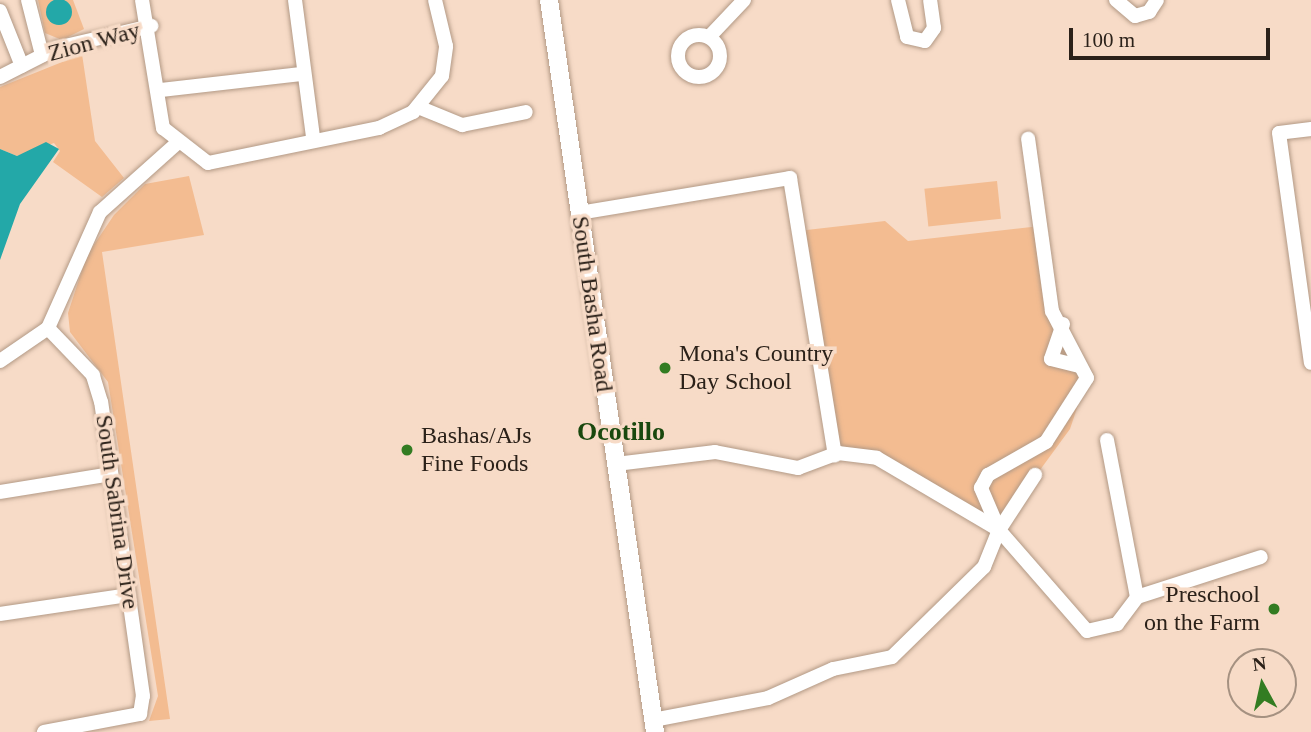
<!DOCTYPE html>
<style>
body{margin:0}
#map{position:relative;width:1311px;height:732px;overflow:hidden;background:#f7dbc7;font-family:"Times New Roman",serif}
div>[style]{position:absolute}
.green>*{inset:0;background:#f3bc91;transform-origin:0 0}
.water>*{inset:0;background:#23a8a8}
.round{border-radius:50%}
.roads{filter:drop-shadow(0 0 2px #b29985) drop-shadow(0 0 2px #b29985)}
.minor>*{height:14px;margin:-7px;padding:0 7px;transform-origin:7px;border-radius:7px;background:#fff}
.minor>.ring{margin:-7px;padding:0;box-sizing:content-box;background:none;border:14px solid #fff;border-radius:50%}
.tertiary>*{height:18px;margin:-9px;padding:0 9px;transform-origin:9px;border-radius:9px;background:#fff}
.dots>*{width:19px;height:19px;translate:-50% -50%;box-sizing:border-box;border:4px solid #f7dbc7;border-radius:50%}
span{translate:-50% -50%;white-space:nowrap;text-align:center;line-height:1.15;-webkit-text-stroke:7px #f7dbc7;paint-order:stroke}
.street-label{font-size:24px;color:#2b2119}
.poi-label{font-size:24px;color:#2b2119}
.left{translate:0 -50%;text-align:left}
.right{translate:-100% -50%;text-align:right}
.neighbourhood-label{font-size:26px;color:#19480e;font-weight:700}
.north{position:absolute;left:1227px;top:648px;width:70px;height:70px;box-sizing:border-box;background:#f7dbc7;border:2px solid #a59181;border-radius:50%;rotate:352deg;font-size:19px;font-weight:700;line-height:28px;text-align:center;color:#2b2119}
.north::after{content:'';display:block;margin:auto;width:24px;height:32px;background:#337c22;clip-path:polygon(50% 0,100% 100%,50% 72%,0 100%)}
.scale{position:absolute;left:1069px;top:28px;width:201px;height:32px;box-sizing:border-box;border:4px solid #2b2119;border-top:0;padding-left:9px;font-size:21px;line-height:24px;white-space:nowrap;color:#2b2119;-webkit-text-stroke:5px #f7dbc7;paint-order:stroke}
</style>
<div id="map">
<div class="green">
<i style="clip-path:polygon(38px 0,73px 0,84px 29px,62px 40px,45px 33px)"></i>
<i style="clip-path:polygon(82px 54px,95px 141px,124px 178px,102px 197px,53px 162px,60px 151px,54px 143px,17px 156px,0 149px,0 87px)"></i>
<i style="clip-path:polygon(189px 176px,204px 235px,102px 252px,170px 719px,149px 721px,158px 696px,108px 382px,70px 332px,68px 313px,87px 255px,114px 215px,145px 184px)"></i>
<i style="left:997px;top:181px;width:38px;height:73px;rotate:84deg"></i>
<i style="clip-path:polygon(885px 221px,908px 241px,1040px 226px,1052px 311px,1087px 378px,1070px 429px,996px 530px,878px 458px,835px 455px,798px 231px)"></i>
</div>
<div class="water">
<i class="round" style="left:46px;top:-1px;width:26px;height:26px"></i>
<i style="clip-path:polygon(46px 142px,59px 149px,20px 204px,0 260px,0 149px,17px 156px)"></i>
</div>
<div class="roads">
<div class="minor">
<i style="left:28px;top:0;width:57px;rotate:75.7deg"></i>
<i style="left:142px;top:0;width:130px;rotate:80.7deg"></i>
<i style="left:163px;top:128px;width:57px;rotate:37.9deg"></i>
<i style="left:208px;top:163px;width:175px;rotate:-11.6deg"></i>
<i style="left:379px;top:128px;width:38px;rotate:-25deg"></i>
<i style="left:413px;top:112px;width:46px;rotate:-51.1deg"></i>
<i style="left:442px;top:76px;width:30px;rotate:-82deg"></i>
<i style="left:446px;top:46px;width:47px;rotate:-103.4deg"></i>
<i style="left:295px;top:0;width:138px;rotate:82.5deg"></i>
<i style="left:898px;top:0;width:38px;rotate:76deg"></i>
<i style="left:907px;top:37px;width:18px;rotate:13deg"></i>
<i style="left:925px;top:41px;width:16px;rotate:-55deg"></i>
<i style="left:934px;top:28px;width:28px;rotate:-98deg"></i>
<i style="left:1116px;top:0;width:25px;rotate:40deg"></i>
<i style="left:1135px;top:16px;width:15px;rotate:-16deg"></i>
<i style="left:1149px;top:12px;width:14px;rotate:-56deg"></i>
<i style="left:0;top:11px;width:59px;rotate:68.2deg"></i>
<i class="ring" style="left:678px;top:35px;width:28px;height:28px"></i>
<i style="left:709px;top:37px;width:51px;rotate:-46.6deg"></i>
<i style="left:0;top:77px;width:64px;rotate:-27deg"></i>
<i style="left:57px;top:48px;width:97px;rotate:-13.2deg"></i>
<i style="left:161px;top:90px;width:141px;rotate:-6.5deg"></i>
<i style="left:418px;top:107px;width:48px;rotate:22.2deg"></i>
<i style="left:462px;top:125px;width:65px;rotate:-11.5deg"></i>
<i style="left:1311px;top:129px;width:32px;rotate:173deg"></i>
<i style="left:1279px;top:133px;width:232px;rotate:82.1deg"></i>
<i style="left:579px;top:213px;width:214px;rotate:-9.4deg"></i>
<i style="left:790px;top:178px;width:281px;rotate:80.8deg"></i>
<i style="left:1063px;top:324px;width:37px;rotate:109deg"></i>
<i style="left:1051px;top:359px;width:29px;rotate:14deg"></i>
<i style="left:0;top:361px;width:58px;rotate:-34.5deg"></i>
<i style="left:48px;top:328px;width:127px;rotate:-65.9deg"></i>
<i style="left:100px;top:212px;width:102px;rotate:-41.8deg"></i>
<i style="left:1107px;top:440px;width:160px;rotate:79.2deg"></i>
<i style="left:616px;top:464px;width:100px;rotate:-6.9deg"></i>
<i style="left:715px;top:452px;width:85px;rotate:10.9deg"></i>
<i style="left:798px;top:468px;width:43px;rotate:-20.6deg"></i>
<i style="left:838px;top:453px;width:39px;rotate:7deg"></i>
<i style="left:877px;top:458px;width:142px;rotate:30.5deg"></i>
<i style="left:999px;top:530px;width:134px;rotate:48.9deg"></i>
<i style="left:1087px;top:631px;width:31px;rotate:-13deg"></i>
<i style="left:1117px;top:624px;width:34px;rotate:-53deg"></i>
<i style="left:1137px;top:597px;width:130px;rotate:-17.9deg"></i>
<i style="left:0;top:492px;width:112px;rotate:-9.2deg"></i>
<i style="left:999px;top:530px;width:46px;rotate:-113.2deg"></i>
<i style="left:981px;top:488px;width:15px;rotate:-62deg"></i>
<i style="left:988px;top:475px;width:67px;rotate:-29.6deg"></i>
<i style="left:1046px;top:442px;width:76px;rotate:-57.4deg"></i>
<i style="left:1087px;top:378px;width:76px;rotate:-117.6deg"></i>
<i style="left:1052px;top:311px;width:174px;rotate:-97.9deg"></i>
<i style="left:0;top:614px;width:129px;rotate:-8.4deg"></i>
<i style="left:653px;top:720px;width:117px;rotate:-10.8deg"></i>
<i style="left:768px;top:698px;width:71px;rotate:-24deg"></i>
<i style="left:833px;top:669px;width:60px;rotate:-11.5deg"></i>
<i style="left:892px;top:657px;width:129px;rotate:-44.4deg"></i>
<i style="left:984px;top:567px;width:40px;rotate:-68deg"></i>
<i style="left:999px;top:530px;width:66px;rotate:-56.8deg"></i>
<i style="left:44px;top:732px;width:98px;rotate:-10.6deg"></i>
<i style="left:140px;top:714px;width:18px;rotate:-81deg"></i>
<i style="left:143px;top:696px;width:297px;rotate:-98.1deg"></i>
<i style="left:101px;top:402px;width:28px;rotate:-107deg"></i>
<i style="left:93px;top:375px;width:65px;rotate:-133.8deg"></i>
</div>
<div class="tertiary">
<i style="left:549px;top:0;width:740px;rotate:81.76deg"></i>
</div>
</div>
<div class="dots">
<i style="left:665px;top:368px;background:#337c22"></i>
<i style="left:407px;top:450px;background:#337c22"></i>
<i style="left:1274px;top:609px;background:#337c22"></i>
</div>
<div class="street-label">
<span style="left:94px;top:42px;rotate:-15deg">Zion Way</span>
<span style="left:592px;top:304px;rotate:82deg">South Basha Road</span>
<span style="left:117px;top:512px;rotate:82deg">South Sabrina Drive</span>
</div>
<div class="poi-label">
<span class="left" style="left:679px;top:368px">Mona's Country<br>Day School</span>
<span class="left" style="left:421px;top:450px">Bashas/AJs<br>Fine Foods</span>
<span class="right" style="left:1260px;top:609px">Preschool<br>on the Farm</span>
</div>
<div class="neighbourhood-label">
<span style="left:621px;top:432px">Ocotillo</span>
</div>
<div class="north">N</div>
<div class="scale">100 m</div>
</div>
